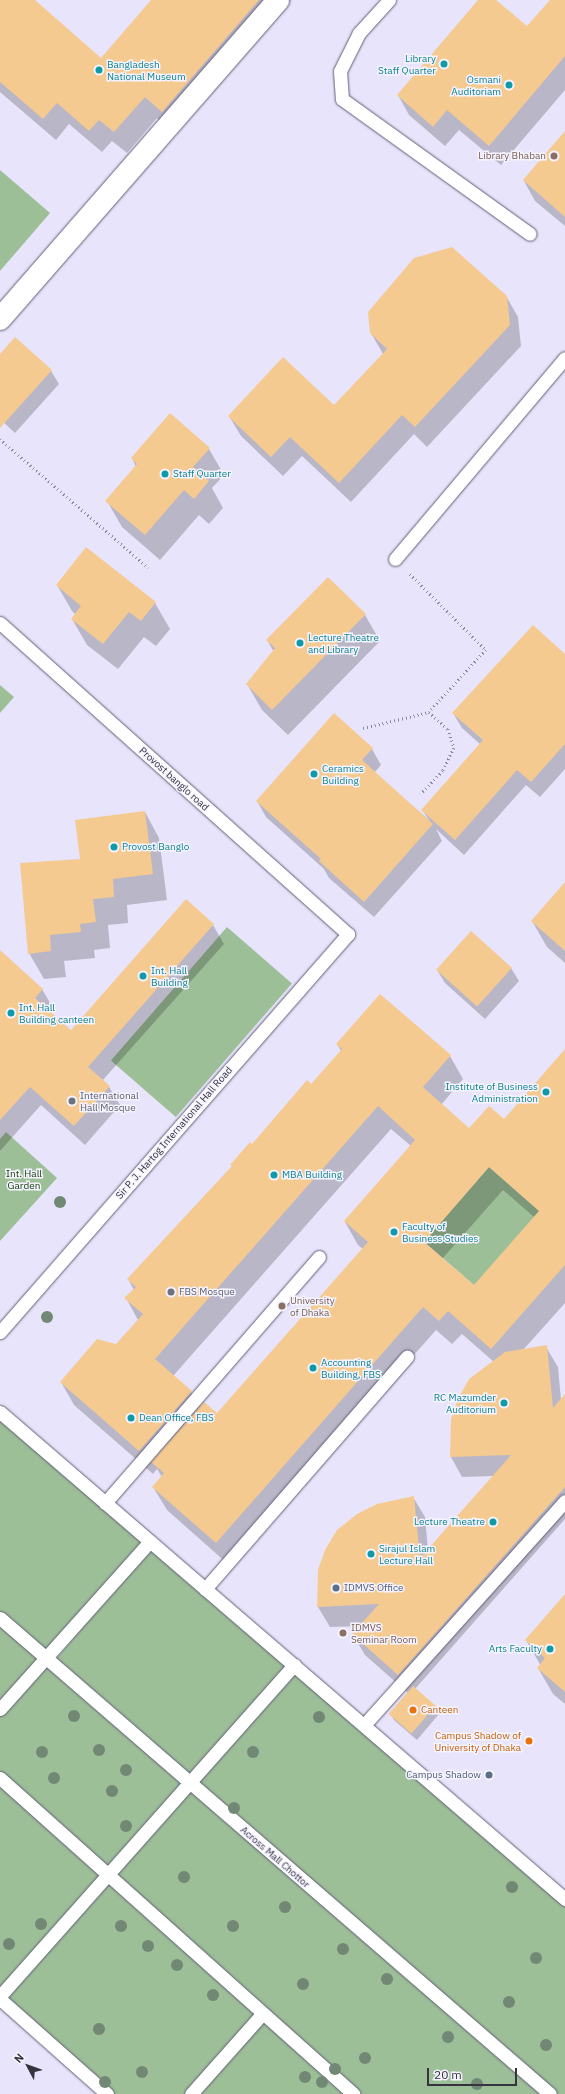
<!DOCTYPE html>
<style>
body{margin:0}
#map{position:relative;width:565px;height:2094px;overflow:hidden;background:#e8e4fb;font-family:"IBM Plex Sans",sans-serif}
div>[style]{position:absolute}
.green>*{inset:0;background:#9dbf98;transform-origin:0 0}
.shadow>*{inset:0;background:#0003}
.building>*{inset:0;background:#f4ca91;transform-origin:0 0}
.path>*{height:2.5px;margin-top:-1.25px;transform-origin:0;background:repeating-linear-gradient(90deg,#8c8999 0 1px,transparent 0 4px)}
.roads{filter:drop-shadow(0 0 1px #625e76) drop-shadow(0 0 1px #625e76)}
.lane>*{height:13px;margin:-6.5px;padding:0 6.5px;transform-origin:6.5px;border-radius:6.5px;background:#fff}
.street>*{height:22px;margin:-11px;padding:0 11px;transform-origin:11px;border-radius:11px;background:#fff}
.trees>*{width:12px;height:12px;margin:-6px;border-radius:50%;background:#718875}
.dots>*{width:11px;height:11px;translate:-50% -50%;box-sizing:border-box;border:2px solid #f5f3fe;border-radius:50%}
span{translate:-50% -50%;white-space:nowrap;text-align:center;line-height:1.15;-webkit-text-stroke:3px #f5f3fe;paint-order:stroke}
.culture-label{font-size:10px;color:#0d838f}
.right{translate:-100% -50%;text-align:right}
.left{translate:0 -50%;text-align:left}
.education-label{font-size:10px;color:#785e54}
.street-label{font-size:10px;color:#35333d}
.worship-label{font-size:10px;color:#5b616d}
.park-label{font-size:10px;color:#0f3c08}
.service-label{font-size:10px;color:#4e5e75}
.food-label{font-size:10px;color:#c56008}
.north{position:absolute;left:8px;top:2046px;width:40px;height:40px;-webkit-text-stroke:3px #f5f3fe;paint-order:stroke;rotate:311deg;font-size:11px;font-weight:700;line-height:16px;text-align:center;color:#35333d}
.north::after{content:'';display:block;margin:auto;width:14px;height:18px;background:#35333d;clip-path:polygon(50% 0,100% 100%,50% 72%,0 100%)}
.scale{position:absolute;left:427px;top:2068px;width:90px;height:18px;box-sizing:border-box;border:2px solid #35333d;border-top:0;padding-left:5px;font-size:12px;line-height:14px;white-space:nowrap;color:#35333d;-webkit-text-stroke:3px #f5f3fe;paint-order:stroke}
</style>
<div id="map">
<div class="green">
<i style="clip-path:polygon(0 170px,50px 213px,0 271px)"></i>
<i style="clip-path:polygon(0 685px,14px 697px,0 713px)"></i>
<i style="left:227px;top:927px;width:86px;height:177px;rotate:41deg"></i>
<i style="clip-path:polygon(6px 1132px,57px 1178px,0 1241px,0 1139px)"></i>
<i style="left:489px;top:1167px;width:67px;height:99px;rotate:41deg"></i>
<i style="clip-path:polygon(0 1416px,145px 1541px,45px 1653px,0 1613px)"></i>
<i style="left:150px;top:1547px;width:182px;height:149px;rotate:40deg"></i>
<i style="clip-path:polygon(0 1622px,40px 1657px,0 1702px)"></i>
<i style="clip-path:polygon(46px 1663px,185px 1782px,107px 1869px,0 1773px,0 1715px)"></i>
<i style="clip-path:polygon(295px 1670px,565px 1901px,565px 2094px,554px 2094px,193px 1783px)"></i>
<i style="clip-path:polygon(0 1782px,103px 1874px,0 1988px)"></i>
<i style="clip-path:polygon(189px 1787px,547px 2094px,360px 2094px,112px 1875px)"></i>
<i style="clip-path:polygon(108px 1880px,257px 2014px,186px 2094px,111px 2094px,4px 1997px)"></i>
<i style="clip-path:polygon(263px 2019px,348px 2094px,197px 2094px)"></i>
</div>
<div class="shadow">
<i style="clip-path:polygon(0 0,33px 0,101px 59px,152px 0,291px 0,175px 133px,157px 118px,127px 153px,112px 141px,102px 152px,69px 124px,56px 140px,0 92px)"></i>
<i style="clip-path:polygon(479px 0,495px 0,527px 28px,551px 0,565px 0,565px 90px,501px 165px,459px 130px,445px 146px,409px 115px,398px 95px)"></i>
<i style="clip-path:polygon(565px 133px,565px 226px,535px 201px,524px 181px)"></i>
<i style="clip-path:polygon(506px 296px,518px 317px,521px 346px,427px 447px,414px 434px,351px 502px,302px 456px,283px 476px,241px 436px,229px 416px,334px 406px,383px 354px,371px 333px)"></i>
<i style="clip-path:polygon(0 356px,51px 371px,59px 384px,15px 433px,0 419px)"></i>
<i style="clip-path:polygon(209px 449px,224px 475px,212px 488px,223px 508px,209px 524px,199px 515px,160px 560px,122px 527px,107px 501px,136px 467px,132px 458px)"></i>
<i style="clip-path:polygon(328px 578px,365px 615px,380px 641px,288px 735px,262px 710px,247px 684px,274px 652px,267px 640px)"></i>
<i style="clip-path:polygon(57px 585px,155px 603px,170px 629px,156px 646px,144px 637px,118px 669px,87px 645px,72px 619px,76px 615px,72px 611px)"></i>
<i style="clip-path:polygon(565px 655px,565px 769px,540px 797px,526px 785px,464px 855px,436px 829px,442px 841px,374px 917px,329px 878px,324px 869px,266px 817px,257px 801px,372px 749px,381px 765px,374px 773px,429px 820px,422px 810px,480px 744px,462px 728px,453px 713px)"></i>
<i style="clip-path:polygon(145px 812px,159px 838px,167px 900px,127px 905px,128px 923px,108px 925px,110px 948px,94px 950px,95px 958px,64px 961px,66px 977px,44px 979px,29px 953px)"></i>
<i style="clip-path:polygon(565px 883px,565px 963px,547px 947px,532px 921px)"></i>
<i style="clip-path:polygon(213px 925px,224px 944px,102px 1081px,109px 1087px,120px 1105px,85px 1145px,41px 1105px,0 1151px,0 951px,42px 989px,53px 1008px,49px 1012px,71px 1031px)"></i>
<i style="clip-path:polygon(511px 968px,519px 981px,485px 1019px,445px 983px,437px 970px)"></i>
<i style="clip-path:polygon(evenodd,337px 1044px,450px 1056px,463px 1079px,441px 1105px,469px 1129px,504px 1120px,565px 1072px,565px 1303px,523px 1350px,546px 1347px,558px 1367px,561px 1400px,565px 1395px,565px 1519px,415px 1689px,436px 1707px,439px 1714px,417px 1740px,394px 1720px,390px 1714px,408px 1693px,365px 1655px,353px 1635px,361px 1626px,330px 1627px,318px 1607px,318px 1570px,413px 1497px,425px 1517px,428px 1550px,494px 1476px,462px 1477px,451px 1457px,494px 1362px,462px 1334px,452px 1344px,436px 1330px,229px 1565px,167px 1510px,153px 1487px,162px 1477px,157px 1469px,153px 1474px,74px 1405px,61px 1382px,117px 1345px,138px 1320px,126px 1298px,134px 1290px,128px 1279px,252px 1145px,312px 1085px,341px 1051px,337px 1044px,391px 1129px,411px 1146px,345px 1222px,358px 1245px,363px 1249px,217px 1414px,200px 1407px,191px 1392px,173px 1376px,391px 1129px,337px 1044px,503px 1190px,534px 1217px,474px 1287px,442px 1259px,503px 1190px)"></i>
<i style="clip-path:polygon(565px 1596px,565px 1704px,553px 1694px,538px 1668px,541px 1666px,526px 1640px)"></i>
</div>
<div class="building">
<i style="clip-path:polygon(0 0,35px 0,101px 58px,151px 0,259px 0,162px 112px,145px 97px,114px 132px,99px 120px,89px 131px,57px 103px,43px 119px,0 82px)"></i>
<i style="clip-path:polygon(478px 0,496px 0,527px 26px,550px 0,565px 0,565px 56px,489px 146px,447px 110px,433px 127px,397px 95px)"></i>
<i style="clip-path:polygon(565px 131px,565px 217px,523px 180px)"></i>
<i style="clip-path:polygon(452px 247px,507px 296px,510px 325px,415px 427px,402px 415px,339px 483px,290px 437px,271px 457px,228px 416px,283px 357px,334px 405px,387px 349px,370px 333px,368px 312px,414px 258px)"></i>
<i style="clip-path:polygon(15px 337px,52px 370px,0 428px,0 354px)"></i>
<i style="clip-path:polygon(170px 413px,210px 448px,193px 467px,209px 481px,194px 499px,184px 490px,145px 535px,105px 501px,137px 464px,131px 458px)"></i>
<i style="clip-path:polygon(86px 547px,156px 602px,141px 621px,129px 612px,103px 644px,71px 619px,81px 606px,56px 585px)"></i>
<i style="clip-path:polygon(328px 577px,366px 614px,272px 710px,246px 684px,275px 648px,266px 640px)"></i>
<i style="clip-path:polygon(533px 625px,565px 654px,565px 744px,531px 782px,517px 770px,455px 840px,421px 810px,483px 740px,452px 713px)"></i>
<i style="clip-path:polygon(334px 713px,373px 748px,362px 760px,433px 824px,364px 902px,319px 861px,321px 859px,256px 801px)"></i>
<i style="clip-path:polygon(145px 811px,153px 874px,113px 879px,114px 897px,93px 899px,96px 922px,80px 924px,81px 932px,50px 935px,51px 951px,28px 954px,20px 863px,80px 859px,75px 820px)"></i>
<i style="clip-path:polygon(565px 882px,565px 951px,531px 921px)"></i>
<i style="clip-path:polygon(186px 899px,214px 924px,88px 1067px,110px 1086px,74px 1126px,30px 1087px,0 1120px,0 950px,43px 989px,35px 998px,71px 1030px)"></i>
<i style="left:471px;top:931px;width:55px;height:52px;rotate:42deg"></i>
<i style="clip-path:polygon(evenodd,380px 994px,451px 1055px,423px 1087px,469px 1128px,489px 1106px,504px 1119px,565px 1049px,565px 1265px,491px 1349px,448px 1311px,439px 1321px,423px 1307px,216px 1543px,152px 1487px,164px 1473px,151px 1462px,204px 1402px,217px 1413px,368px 1242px,344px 1221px,415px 1140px,378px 1106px,155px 1359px,192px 1391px,139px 1451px,60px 1382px,97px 1339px,116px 1344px,143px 1314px,124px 1298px,136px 1287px,127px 1279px,232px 1166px,230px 1165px,250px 1142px,252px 1144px,307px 1080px,311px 1084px,342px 1049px,336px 1044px,380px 994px,489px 1167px,539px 1211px,474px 1285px,424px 1242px,489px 1167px)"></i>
<i style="clip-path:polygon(547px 1345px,553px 1408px,565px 1394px,565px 1487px,398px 1675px,352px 1634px,379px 1604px,317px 1607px,318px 1570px,325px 1550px,337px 1530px,357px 1514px,377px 1504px,414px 1496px,420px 1558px,511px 1455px,450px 1457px,451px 1419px,458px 1399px,469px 1379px,505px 1352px)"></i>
<i style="clip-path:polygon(565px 1594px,565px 1692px,537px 1668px,545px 1658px,525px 1640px)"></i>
<i style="left:413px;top:1686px;width:30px;height:37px;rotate:41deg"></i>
</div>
<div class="path">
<i style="left:0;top:439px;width:196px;rotate:40.9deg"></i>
<i style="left:410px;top:574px;width:107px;rotate:45deg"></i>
<i style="left:486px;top:650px;width:84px;rotate:132.6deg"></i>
<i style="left:429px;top:712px;width:25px;rotate:42deg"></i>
<i style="left:448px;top:729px;width:20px;rotate:72deg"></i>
<i style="left:454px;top:748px;width:25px;rotate:116deg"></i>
<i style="left:443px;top:771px;width:32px;rotate:134deg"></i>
<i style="left:363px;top:728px;width:68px;rotate:-13.6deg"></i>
</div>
<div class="roads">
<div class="lane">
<i style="left:389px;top:0;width:45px;rotate:132.3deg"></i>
<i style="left:359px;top:33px;width:42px;rotate:116.6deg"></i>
<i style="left:340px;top:71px;width:28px;rotate:86deg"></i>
<i style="left:342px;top:99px;width:231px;rotate:35.7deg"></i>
<i style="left:395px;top:559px;width:263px;rotate:-49.8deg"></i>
<i style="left:0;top:623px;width:467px;rotate:41.8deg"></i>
<i style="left:348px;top:934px;width:529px;rotate:131.17deg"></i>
<i style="left:0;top:1412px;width:746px;rotate:40.76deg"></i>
<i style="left:105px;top:1503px;width:326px;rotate:-49deg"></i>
<i style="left:205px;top:1589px;width:308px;rotate:-49deg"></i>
<i style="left:0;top:1618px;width:727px;rotate:40.87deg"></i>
<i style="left:0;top:1709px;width:225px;rotate:-48.2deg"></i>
<i style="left:364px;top:1725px;width:301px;rotate:-48.1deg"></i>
<i style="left:0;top:1778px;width:474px;rotate:41.8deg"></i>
<i style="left:0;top:1996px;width:443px;rotate:-48.4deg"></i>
<i style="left:0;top:1999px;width:143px;rotate:41.6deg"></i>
<i style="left:191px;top:2094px;width:107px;rotate:-48.4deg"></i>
</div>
<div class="street">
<i style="left:0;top:319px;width:423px;rotate:-48.9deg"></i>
</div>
</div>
<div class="trees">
<i style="left:60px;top:1202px"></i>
<i style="left:47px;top:1317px"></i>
<i style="left:74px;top:1716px"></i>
<i style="left:319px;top:1717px"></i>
<i style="left:99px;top:1750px"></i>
<i style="left:42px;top:1752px"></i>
<i style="left:253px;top:1752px"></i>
<i style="left:126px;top:1770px"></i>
<i style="left:54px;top:1778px"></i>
<i style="left:112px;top:1791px"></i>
<i style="left:234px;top:1808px"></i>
<i style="left:126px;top:1826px"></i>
<i style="left:184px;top:1877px"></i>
<i style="left:512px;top:1887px"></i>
<i style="left:285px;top:1907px"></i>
<i style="left:41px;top:1924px"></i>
<i style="left:121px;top:1926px"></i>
<i style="left:233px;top:1926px"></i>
<i style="left:9px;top:1944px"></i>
<i style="left:148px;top:1946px"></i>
<i style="left:343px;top:1949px"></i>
<i style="left:536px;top:1958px"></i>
<i style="left:177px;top:1965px"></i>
<i style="left:387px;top:1979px"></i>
<i style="left:303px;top:1984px"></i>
<i style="left:213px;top:1995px"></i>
<i style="left:509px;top:2002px"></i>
<i style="left:99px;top:2029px"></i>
<i style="left:448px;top:2037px"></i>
<i style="left:546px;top:2045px"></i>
<i style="left:365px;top:2058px"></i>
<i style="left:335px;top:2069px"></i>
<i style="left:142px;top:2072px"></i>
<i style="left:305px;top:2077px"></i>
<i style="left:105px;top:2082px"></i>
<i style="left:322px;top:2082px"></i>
<i style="left:477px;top:2084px"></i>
</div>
<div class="dots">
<i style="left:444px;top:64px;background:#0f9aa8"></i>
<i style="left:99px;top:70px;background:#0f9aa8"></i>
<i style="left:509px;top:85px;background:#0f9aa8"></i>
<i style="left:554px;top:156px;background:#8d6e63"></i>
<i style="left:165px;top:474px;background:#0f9aa8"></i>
<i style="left:300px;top:643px;background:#0f9aa8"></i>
<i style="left:314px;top:774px;background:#0f9aa8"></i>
<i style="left:114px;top:847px;background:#0f9aa8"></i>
<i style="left:143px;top:976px;background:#0f9aa8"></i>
<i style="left:11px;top:1013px;background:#0f9aa8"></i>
<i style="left:546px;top:1092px;background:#0f9aa8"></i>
<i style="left:72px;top:1101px;background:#6b7280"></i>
<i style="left:274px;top:1175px;background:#0f9aa8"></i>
<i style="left:394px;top:1232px;background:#0f9aa8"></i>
<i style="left:171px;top:1292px;background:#6b7280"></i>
<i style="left:282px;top:1306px;background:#8d6e63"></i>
<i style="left:313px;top:1368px;background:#0f9aa8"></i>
<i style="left:504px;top:1403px;background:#0f9aa8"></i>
<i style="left:131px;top:1418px;background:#0f9aa8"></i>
<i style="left:493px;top:1522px;background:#0f9aa8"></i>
<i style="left:371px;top:1554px;background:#0f9aa8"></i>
<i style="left:336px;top:1588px;background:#5c6f8a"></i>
<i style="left:343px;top:1633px;background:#8d6e63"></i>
<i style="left:550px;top:1649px;background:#0f9aa8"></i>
<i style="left:413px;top:1710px;background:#e8710a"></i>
<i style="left:529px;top:1741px;background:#e8710a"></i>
<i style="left:489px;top:1775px;background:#5c6f8a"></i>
</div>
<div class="culture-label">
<span class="right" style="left:436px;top:64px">Library<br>Staff Quarter</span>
<span class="left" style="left:107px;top:70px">Bangladesh<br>National Museum</span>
<span class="right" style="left:501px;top:85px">Osmani<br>Auditoriam</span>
<span class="left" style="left:173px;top:474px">Staff Quarter</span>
<span class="left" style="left:308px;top:643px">Lecture Theatre<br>and Library</span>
<span class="left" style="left:322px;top:774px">Ceramics<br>Building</span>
<span class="left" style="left:122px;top:847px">Provost Banglo</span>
<span class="left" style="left:151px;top:976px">Int. Hall<br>Building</span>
<span class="left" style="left:19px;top:1013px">Int. Hall<br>Building canteen</span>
<span class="right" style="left:538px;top:1092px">Institute of Business<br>Administration</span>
<span class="left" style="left:282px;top:1175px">MBA Building</span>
<span class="left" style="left:402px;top:1232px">Faculty of<br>Business Studies</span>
<span class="left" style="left:321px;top:1368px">Accounting<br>Building, FBS</span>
<span class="right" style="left:496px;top:1403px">RC Mazumder<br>Auditorium</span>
<span class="left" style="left:139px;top:1418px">Dean Office, FBS</span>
<span class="right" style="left:485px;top:1522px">Lecture Theatre</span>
<span class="left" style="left:379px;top:1554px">Sirajul Islam<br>Lecture Hall</span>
<span class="right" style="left:542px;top:1649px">Arts Faculty</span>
</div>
<div class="education-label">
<span class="right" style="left:546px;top:156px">Library Bhaban</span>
<span class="left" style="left:290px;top:1306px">University<br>of Dhaka</span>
<span class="left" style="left:351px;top:1633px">IDMVS<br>Seminar Room</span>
</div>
<div class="street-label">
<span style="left:174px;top:779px;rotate:42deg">Provost banglo road</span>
<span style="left:174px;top:1133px;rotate:-49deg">Sir P. J. Hartog International Hall Road</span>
<span style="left:275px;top:1857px;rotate:41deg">Across Mall Chottor</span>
</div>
<div class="worship-label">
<span class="left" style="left:80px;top:1101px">International<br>Hall Mosque</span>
<span class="left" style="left:179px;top:1292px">FBS Mosque</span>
</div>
<div class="park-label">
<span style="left:24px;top:1179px">Int. Hall<br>Garden</span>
</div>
<div class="service-label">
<span class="left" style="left:344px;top:1588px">IDMVS Office</span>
<span class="right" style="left:481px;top:1775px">Campus Shadow</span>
</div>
<div class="food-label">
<span class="left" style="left:421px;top:1710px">Canteen</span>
<span class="right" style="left:521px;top:1741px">Campus Shadow of<br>University of Dhaka</span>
</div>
<div class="north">N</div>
<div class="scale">20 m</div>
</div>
